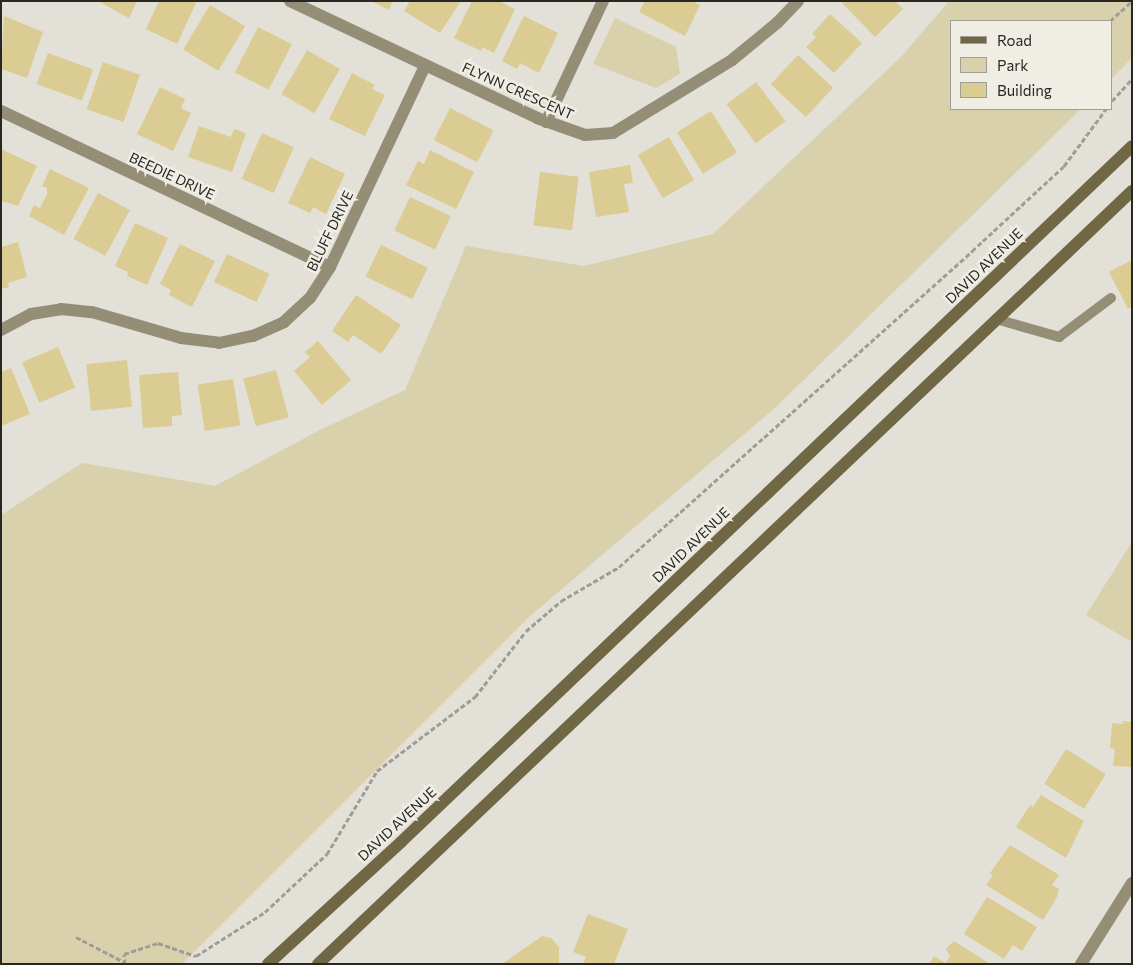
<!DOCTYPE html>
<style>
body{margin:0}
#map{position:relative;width:1133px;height:965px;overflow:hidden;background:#e2e0d7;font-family:Commissioner,sans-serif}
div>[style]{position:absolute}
.green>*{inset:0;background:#d9d0ac}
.building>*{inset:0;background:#dbcc93;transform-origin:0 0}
.path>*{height:3px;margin-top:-1.5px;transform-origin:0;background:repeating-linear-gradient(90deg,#9f9e96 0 5px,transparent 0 7.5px)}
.lane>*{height:10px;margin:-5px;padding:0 5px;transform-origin:5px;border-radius:5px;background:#948e77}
.street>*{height:12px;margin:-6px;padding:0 6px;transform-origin:6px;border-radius:6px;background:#948e77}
.secondary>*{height:12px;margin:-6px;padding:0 6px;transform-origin:6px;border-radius:6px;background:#706745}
span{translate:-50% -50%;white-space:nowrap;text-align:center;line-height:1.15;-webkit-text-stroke:5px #efede4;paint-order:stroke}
.street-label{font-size:14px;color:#282723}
.frame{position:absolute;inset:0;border:2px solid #282723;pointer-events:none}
.legend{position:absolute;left:950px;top:20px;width:162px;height:90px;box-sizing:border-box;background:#efede4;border:1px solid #9f9e97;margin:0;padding:6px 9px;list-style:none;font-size:15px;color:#282723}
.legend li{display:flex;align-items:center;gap:10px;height:25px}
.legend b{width:25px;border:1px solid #9f9e97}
</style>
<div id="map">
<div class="green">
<i style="clip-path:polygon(949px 1px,1132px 1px,1132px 58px,1112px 78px,1112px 21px,952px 21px,952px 109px,1081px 109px,776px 407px,529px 617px,182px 964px,1px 964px,1px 515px,82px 463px,215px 486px,320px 430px,405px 390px,466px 246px,584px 266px,713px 234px,901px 57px)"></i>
<i style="clip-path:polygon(615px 18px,676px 47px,680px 74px,656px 88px,593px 64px)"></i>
<i style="clip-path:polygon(1132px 542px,1132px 642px,1086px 615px)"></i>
</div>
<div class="building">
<i style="clip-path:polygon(98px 1px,137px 1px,129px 18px)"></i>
<i style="clip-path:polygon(159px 1px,197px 1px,177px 44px,146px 29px)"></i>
<i style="clip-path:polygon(371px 1px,393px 1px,389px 10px)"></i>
<i style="clip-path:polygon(410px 1px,461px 1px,440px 33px,404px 11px)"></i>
<i style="clip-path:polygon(472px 1px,499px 1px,515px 9px,494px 53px,482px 47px,481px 51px,454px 38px)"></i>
<i style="clip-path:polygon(645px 1px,692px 1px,700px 5px,685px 36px,639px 12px)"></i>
<i style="clip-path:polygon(840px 1px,895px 1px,903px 9px,875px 37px)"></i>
<i style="left:210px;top:5px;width:41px;height:52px;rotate:31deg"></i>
<i style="clip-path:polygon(830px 14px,862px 43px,834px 73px,806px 47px,816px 37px,812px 34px)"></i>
<i style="clip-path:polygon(4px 16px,43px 32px,27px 78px,1px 69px)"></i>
<i style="clip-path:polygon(524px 16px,558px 33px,539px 73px,520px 63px,517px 69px,502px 61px)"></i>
<i style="left:258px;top:27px;width:38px;height:51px;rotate:27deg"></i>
<i style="left:307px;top:50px;width:38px;height:51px;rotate:30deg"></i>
<i style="left:48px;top:53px;width:48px;height:33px;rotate:20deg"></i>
<i style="left:798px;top:55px;width:48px;height:40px;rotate:43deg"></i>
<i style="left:103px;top:62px;width:39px;height:50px;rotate:19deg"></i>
<i style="clip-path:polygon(352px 73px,375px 85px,372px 89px,385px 95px,365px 136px,329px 119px)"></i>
<i style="left:756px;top:82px;width:49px;height:37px;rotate:53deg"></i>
<i style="clip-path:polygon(160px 87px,185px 99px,181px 108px,191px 113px,173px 151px,137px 134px)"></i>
<i style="left:450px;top:108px;width:49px;height:36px;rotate:27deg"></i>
<i style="left:711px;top:111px;width:49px;height:40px;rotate:58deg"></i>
<i style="clip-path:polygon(199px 126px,231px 137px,234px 129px,246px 133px,232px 172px,188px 157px)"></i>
<i style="left:262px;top:133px;width:35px;height:50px;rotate:24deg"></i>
<i style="left:669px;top:137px;width:50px;height:36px;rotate:60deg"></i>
<i style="clip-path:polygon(1px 149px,37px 166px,18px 206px,1px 201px)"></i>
<i style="clip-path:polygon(430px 150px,474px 172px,456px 209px,406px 185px,418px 161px,424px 164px)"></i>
<i style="clip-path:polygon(310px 157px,345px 174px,326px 214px,313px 207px,310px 213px,288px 203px)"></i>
<i style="clip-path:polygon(630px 165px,633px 183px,624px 184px,629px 212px,596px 217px,589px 172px)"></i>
<i style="clip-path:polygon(50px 169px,89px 188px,64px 235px,29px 216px,34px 205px,40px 208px,47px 194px,47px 188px,42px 186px)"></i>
<i style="left:540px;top:172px;width:39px;height:54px;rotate:7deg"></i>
<i style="left:98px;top:193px;width:36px;height:52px;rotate:28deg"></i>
<i style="left:410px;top:197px;width:45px;height:37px;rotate:25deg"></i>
<i style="clip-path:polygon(135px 223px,168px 238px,147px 285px,127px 276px,128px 272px,115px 266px)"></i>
<i style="clip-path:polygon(18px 242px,27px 277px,8px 283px,9px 287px,1px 289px,1px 247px)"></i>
<i style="clip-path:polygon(180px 244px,215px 261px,192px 307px,169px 295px,171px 290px,160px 284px)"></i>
<i style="left:381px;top:245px;width:52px;height:35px;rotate:26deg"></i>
<i style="left:227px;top:254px;width:47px;height:31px;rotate:25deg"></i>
<i style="clip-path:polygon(1132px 260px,1132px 307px,1128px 309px,1109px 272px)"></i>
<i style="clip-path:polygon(356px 295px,401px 325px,381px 354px,353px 335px,348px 342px,332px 331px)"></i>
<i style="clip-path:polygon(318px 341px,351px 380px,322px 405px,294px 371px,310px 357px,305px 352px)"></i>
<i style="left:58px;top:347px;width:44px;height:39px;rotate:67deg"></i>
<i style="left:127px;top:360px;width:47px;height:41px;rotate:84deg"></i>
<i style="clip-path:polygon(11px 368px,30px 414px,1px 426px,1px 372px)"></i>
<i style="left:276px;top:370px;width:49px;height:34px;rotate:75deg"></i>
<i style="clip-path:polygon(178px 372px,182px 415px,172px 416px,172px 426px,143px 428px,139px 375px)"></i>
<i style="left:233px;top:379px;width:47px;height:36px;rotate:81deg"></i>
<i style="clip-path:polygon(1123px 721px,1132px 722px,1132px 767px,1113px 766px,1115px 749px,1110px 748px,1112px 723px,1123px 724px)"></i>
<i style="left:1066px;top:749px;width:47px;height:41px;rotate:32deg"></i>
<i style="clip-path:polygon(1041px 795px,1084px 821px,1066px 858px,1016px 827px,1030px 805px,1033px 807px)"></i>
<i style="clip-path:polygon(1010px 845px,1059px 875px,1052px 885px,1059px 889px,1057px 897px,1043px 920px,986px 885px,993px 875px,990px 873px)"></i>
<i style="clip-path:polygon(987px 897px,1037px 927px,1022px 951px,1013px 945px,1004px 959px,964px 934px)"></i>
<i style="clip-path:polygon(588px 914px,628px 929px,614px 964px,583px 964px,586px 957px,573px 952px)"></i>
<i style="clip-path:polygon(542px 936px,551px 938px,559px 947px,559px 964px,502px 964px)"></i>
<i style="clip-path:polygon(954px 941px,990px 964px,929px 964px,934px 956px,946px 963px,950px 956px,946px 949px)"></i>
</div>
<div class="path">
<i style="left:1110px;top:21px;width:30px;rotate:-42deg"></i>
<i style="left:1112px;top:101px;width:30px;rotate:-48deg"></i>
<i style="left:76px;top:937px;width:54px;rotate:27.5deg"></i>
<i style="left:125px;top:964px;width:10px;rotate:-96deg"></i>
<i style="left:124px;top:954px;width:36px;rotate:-18deg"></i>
<i style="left:158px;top:943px;width:40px;rotate:18.9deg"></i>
<i style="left:196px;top:956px;width:82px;rotate:-32.5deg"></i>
<i style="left:265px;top:912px;width:85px;rotate:-43.1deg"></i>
<i style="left:327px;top:854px;width:97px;rotate:-58.9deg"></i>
<i style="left:377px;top:771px;width:123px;rotate:-37.1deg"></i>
<i style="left:475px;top:697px;width:83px;rotate:-52.3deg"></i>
<i style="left:526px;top:631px;width:46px;rotate:-40.6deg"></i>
<i style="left:561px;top:601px;width:67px;rotate:-30.4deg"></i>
<i style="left:619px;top:567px;width:474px;rotate:-41.8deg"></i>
<i style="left:972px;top:251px;width:125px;rotate:-42.7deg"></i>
<i style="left:1064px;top:166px;width:71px;rotate:-53.6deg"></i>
</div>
<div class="lane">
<i style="left:996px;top:319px;width:66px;rotate:15.9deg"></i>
<i style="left:1059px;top:337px;width:65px;rotate:-36.9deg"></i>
</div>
<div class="street">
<i style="left:290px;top:1px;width:273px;rotate:25.3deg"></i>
<i style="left:537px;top:118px;width:51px;rotate:19.5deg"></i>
<i style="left:585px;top:135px;width:28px;rotate:-4deg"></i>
<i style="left:613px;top:133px;width:140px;rotate:-31.5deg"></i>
<i style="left:732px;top:60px;width:58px;rotate:-39.4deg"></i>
<i style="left:777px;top:23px;width:30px;rotate:-46deg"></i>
<i style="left:1px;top:111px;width:364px;rotate:25.4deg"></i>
<i style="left:546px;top:122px;width:134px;rotate:-64.8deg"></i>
<i style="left:1px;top:330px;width:34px;rotate:-28deg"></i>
<i style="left:31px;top:314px;width:30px;rotate:-9deg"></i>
<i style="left:61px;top:309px;width:31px;rotate:6deg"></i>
<i style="left:92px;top:312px;width:93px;rotate:16.3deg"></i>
<i style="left:181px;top:338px;width:38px;rotate:7deg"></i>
<i style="left:219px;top:343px;width:35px;rotate:-12deg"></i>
<i style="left:253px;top:336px;width:34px;rotate:-24deg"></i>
<i style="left:284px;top:322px;width:35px;rotate:-43deg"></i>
<i style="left:310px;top:298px;width:37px;rotate:-57deg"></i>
<i style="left:330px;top:267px;width:222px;rotate:-64.7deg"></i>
<i style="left:1081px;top:964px;width:96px;rotate:-57.8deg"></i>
</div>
<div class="secondary">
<i style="left:268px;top:964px;width:180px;rotate:-42.5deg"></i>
<i style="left:401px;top:842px;width:1009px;rotate:-43.59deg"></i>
<i style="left:318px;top:964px;width:1123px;rotate:-43.52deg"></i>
</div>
<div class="street-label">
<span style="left:518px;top:91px;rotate:24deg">FLYNN CRESCENT</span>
<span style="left:172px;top:176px;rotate:25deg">BEEDIE DRIVE</span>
<span style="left:330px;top:231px;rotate:-64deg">BLUFF DRIVE</span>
<span style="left:984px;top:266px;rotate:-44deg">DAVID AVENUE</span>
<span style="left:691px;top:545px;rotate:-44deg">DAVID AVENUE</span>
<span style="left:397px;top:824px;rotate:-43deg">DAVID AVENUE</span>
</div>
<div class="frame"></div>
<ul class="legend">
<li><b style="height:6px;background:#706745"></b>Road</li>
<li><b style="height:14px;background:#d9d0ac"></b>Park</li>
<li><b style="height:14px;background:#dbcc93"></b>Building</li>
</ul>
</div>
